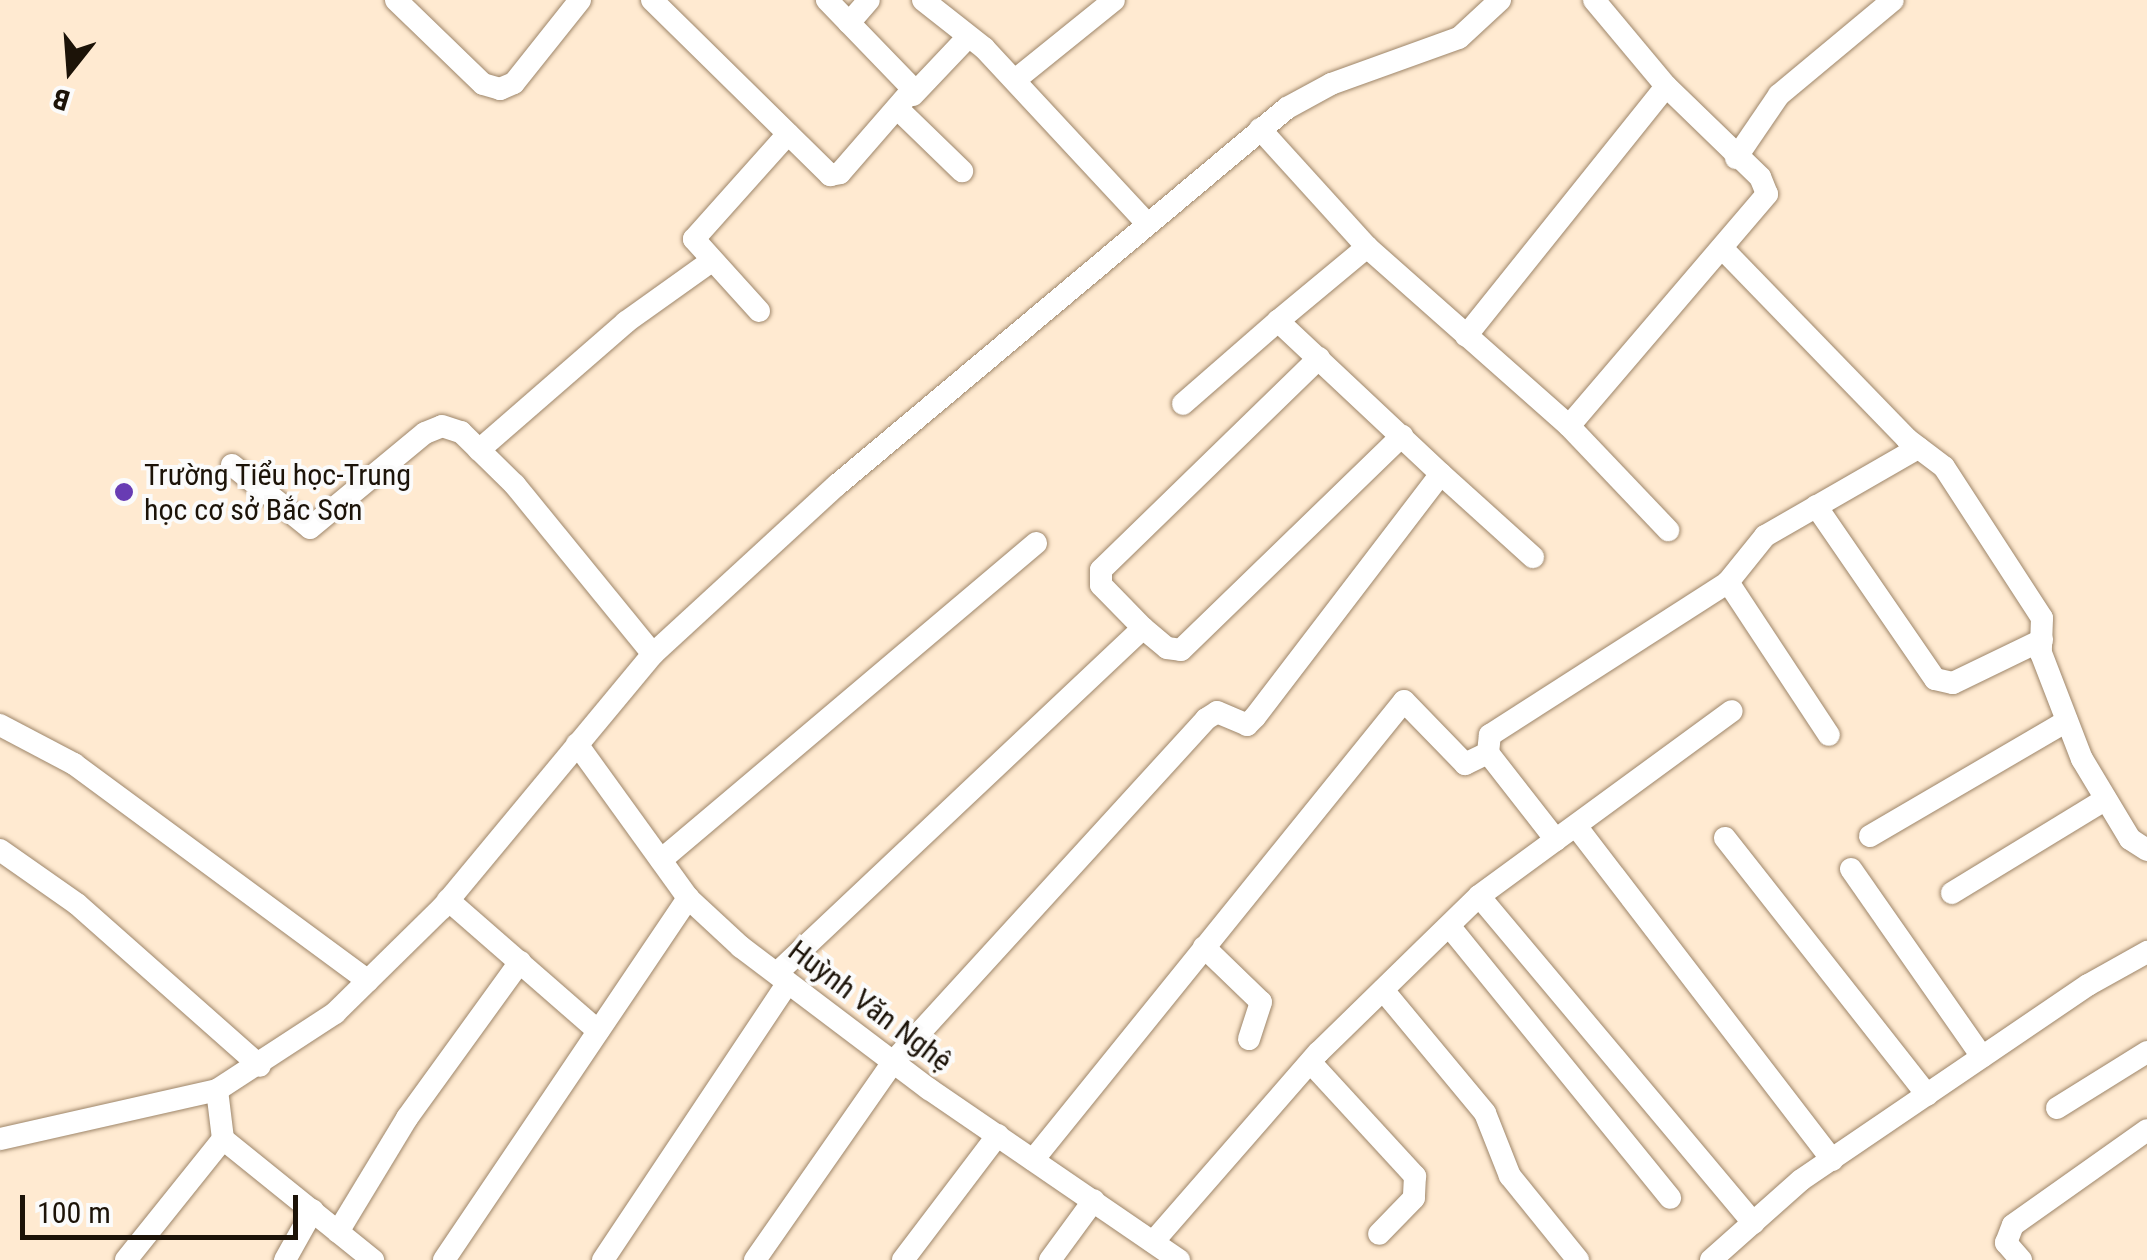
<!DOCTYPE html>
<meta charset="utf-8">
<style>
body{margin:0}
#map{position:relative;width:2147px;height:1260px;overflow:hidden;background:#ffead1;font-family:"Roboto Condensed",sans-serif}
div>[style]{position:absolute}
.roads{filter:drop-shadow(0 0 2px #9e866a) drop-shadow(0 0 2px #9e866a)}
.minor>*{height:22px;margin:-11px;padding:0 11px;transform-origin:11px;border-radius:11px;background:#fff}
.dots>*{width:28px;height:28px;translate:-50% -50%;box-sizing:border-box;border:5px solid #fbfbfb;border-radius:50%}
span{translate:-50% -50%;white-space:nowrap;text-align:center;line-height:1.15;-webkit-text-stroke:8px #fbfbfb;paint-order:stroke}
.poi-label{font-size:30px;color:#1c1308}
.left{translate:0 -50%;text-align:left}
.street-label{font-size:30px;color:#1c1308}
.north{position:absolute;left:20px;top:20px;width:100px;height:100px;-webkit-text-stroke:8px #fbfbfb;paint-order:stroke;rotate:197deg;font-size:28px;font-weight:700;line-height:40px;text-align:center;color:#1c1308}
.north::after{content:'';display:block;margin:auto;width:35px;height:45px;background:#1c1308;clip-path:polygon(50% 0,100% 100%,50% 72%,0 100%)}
.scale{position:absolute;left:20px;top:1195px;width:278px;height:45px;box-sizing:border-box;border:5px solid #1c1308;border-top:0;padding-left:12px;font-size:30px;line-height:35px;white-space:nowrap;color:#1c1308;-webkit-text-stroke:8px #fbfbfb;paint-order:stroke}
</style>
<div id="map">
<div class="roads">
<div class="minor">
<i style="left:396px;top:0;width:121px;rotate:44deg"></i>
<i style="left:483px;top:84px;width:18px;rotate:16deg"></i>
<i style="left:500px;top:89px;width:15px;rotate:-23deg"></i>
<i style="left:514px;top:83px;width:106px;rotate:-51.5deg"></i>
<i style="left:652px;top:0;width:250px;rotate:44.5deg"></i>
<i style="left:830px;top:175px;width:10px;rotate:-11deg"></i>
<i style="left:840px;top:173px;width:111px;rotate:-49deg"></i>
<i style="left:913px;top:89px;width:124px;rotate:-134deg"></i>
<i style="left:923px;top:0;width:78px;rotate:38.2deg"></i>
<i style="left:984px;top:48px;width:236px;rotate:47.1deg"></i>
<i style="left:849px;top:23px;width:30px;rotate:-49deg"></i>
<i style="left:1015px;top:80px;width:127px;rotate:-38.9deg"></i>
<i style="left:913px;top:95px;width:79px;rotate:-46.5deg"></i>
<i style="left:899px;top:110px;width:88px;rotate:44.1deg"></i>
<i style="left:1260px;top:129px;width:159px;rotate:47.8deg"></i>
<i style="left:1367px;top:247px;width:270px;rotate:41.5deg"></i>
<i style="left:1569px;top:426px;width:144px;rotate:46.4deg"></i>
<i style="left:1736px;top:158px;width:76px;rotate:-55.7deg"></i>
<i style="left:1779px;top:95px;width:148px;rotate:-39.8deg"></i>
<i style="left:1722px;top:248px;width:266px;rotate:45.9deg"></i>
<i style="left:1907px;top:439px;width:46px;rotate:37.1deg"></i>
<i style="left:1944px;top:467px;width:180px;rotate:57deg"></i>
<i style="left:2042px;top:618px;width:35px;rotate:92deg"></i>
<i style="left:2041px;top:653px;width:114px;rotate:68.9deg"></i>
<i style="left:2082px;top:759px;width:93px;rotate:59deg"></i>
<i style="left:2130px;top:839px;width:20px;rotate:33deg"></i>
<i style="left:759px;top:311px;width:97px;rotate:-132.1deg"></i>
<i style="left:694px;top:239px;width:141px;rotate:-48.2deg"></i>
<i style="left:1278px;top:321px;width:116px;rotate:-39.7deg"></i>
<i style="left:1466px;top:336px;width:320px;rotate:-51.3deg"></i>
<i style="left:1319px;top:358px;width:304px;rotate:135.8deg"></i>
<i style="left:1101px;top:570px;width:15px;rotate:90deg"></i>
<i style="left:1101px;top:585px;width:60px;rotate:45.7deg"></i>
<i style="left:1143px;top:628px;width:31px;rotate:40deg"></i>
<i style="left:1167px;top:648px;width:14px;rotate:8deg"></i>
<i style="left:1181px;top:650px;width:308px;rotate:-44.1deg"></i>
<i style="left:1569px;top:426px;width:305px;rotate:-49.5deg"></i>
<i style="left:1767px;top:194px;width:18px;rotate:-112deg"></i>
<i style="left:1760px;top:177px;width:131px;rotate:-135.9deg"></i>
<i style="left:1666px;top:86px;width:112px;rotate:-129.9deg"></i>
<i style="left:479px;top:450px;width:195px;rotate:-41deg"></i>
<i style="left:626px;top:322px;width:103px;rotate:-35.5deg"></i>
<i style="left:232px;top:465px;width:100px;rotate:38.9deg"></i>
<i style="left:310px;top:528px;width:149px;rotate:-39.6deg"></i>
<i style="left:425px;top:433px;width:18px;rotate:-22deg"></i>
<i style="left:442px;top:426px;width:20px;rotate:18deg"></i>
<i style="left:461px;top:432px;width:76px;rotate:44.5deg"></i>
<i style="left:515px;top:485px;width:218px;rotate:50.8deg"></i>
<i style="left:1441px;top:474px;width:124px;rotate:42.1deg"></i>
<i style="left:1816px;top:506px;width:210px;rotate:55.5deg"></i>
<i style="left:1935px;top:679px;width:18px;rotate:13deg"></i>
<i style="left:1953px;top:683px;width:99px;rotate:-25.8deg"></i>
<i style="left:1728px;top:582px;width:183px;rotate:56.6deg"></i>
<i style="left:0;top:725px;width:84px;rotate:27.8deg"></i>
<i style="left:74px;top:764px;width:365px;rotate:36.4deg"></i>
<i style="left:577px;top:744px;width:190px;rotate:54.2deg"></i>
<i style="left:688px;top:898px;width:72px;rotate:42.8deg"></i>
<i style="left:741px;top:947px;width:236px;rotate:37.1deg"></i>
<i style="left:929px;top:1089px;width:303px;rotate:34.4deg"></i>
<i style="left:1576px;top:826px;width:421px;rotate:52.5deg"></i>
<i style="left:1870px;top:836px;width:228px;rotate:-30.3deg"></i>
<i style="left:1725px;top:838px;width:327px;rotate:51.8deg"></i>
<i style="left:1556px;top:840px;width:110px;rotate:-128deg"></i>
<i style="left:1488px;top:753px;width:18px;rotate:-84deg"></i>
<i style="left:1490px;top:735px;width:283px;rotate:-32.7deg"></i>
<i style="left:1728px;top:582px;width:59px;rotate:-51.2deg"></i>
<i style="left:1765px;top:536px;width:177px;rotate:-29.9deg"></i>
<i style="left:0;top:850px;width:94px;rotate:35deg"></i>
<i style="left:77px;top:904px;width:244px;rotate:41.5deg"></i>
<i style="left:661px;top:860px;width:491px;rotate:-40.2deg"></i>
<i style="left:1851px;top:869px;width:229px;rotate:55.1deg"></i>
<i style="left:1952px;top:893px;width:180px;rotate:-31.4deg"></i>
<i style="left:1479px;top:896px;width:427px;rotate:50deg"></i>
<i style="left:448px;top:900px;width:199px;rotate:41.1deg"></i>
<i style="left:1450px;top:927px;width:349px;rotate:50.9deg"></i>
<i style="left:1204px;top:947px;width:79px;rotate:44deg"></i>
<i style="left:1261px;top:1002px;width:39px;rotate:108deg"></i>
<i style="left:777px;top:973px;width:503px;rotate:-43.31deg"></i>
<i style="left:1383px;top:990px;width:160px;rotate:50.3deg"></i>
<i style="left:1485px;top:1113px;width:68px;rotate:68.4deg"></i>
<i style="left:1510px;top:1176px;width:108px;rotate:51deg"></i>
<i style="left:1311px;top:1063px;width:154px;rotate:47.4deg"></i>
<i style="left:1415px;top:1176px;width:22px;rotate:93deg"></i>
<i style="left:1414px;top:1198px;width:50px;rotate:134.2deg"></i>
<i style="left:217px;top:1090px;width:49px;rotate:83deg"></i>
<i style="left:223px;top:1139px;width:193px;rotate:38.9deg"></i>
<i style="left:2057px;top:1108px;width:106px;rotate:-31.9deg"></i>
<i style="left:0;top:1139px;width:222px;rotate:-12.7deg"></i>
<i style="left:217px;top:1090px;width:141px;rotate:-33.1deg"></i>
<i style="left:335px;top:1013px;width:150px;rotate:-44.5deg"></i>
<i style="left:442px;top:908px;width:330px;rotate:-50.3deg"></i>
<i style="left:653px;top:654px;width:250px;rotate:-42.6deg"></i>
<i style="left:837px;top:485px;width:587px;rotate:-39.96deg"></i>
<i style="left:1287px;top:108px;width:50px;rotate:-28.6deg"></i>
<i style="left:1331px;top:84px;width:136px;rotate:-19.8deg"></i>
<i style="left:1459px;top:38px;width:56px;rotate:-42.8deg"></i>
<i style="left:1033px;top:1160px;width:590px;rotate:-51.05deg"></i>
<i style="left:1404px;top:701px;width:88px;rotate:45.9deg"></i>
<i style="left:1465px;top:764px;width:25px;rotate:-26deg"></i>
<i style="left:338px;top:1232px;width:133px;rotate:-58.8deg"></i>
<i style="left:407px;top:1118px;width:193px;rotate:-54.1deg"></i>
<i style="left:1153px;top:1242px;width:252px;rotate:-48.9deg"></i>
<i style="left:1319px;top:1052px;width:223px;rotate:-44.3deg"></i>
<i style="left:1479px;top:896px;width:313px;rotate:-36.2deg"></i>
<i style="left:126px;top:1260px;width:155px;rotate:-51.3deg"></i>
<i style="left:285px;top:1260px;width:57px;rotate:-60.8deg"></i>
<i style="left:444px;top:1260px;width:437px;rotate:-56deg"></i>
<i style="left:603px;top:1260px;width:333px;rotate:-56.3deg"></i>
<i style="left:755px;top:1260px;width:241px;rotate:-55.1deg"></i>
<i style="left:893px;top:1062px;width:464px;rotate:-47.6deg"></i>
<i style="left:1206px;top:719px;width:13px;rotate:-32deg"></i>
<i style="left:1217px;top:712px;width:33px;rotate:23deg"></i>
<i style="left:1247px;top:725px;width:11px;rotate:-45deg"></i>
<i style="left:1255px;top:717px;width:306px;rotate:-52.6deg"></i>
<i style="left:1441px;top:474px;width:224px;rotate:-136.8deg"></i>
<i style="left:1278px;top:321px;width:126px;rotate:138.9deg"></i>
<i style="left:903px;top:1260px;width:157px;rotate:-52.8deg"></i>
<i style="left:1050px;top:1260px;width:74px;rotate:-53.7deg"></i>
<i style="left:1711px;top:1260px;width:120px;rotate:-41.6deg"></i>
<i style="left:1801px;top:1180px;width:347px;rotate:-34.2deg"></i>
<i style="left:2088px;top:985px;width:68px;rotate:-29.2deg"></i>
<i style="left:2021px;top:1260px;width:23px;rotate:-131deg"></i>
<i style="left:2006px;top:1243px;width:19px;rotate:-69deg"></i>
<i style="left:2013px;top:1225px;width:164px;rotate:-35.3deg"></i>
</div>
</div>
<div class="dots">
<i style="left:124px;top:492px;background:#683cb3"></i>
</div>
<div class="poi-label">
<span class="left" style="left:144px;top:492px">Trường Tiểu học-Trung<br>học cơ sở Bắc Sơn</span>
</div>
<div class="street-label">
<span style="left:870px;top:1006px;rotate:37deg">Huỳnh Văn Nghệ</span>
</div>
<div class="north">B</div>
<div class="scale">100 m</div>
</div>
